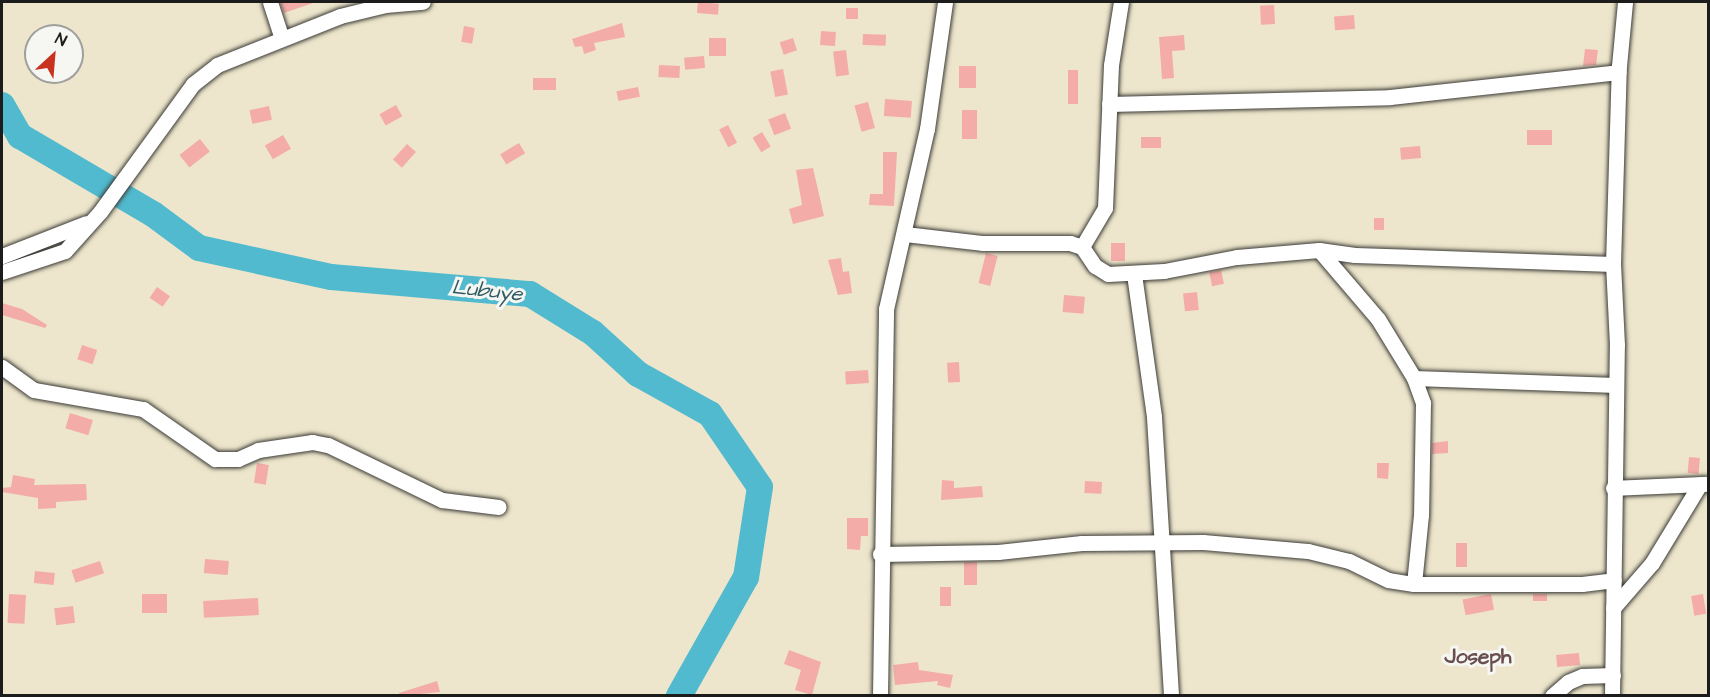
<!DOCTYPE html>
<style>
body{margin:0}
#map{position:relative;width:1710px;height:697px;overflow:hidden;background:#ede6cc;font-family:"Architects Daughter",sans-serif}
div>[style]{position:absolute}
.river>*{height:26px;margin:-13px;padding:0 13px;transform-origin:13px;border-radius:13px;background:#51bace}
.building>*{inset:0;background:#f4aca8;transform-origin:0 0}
.roads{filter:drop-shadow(0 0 2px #3b3a36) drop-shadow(0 0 2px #3b3a36)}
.minor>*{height:15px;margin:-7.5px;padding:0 7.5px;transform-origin:7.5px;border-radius:7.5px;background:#fff}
span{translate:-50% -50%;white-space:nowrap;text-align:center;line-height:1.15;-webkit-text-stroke:6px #f6f6f2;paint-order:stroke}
.water-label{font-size:21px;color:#315b63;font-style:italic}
.neighbourhood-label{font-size:21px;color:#684e4d;font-weight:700}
.frame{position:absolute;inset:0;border:3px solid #1c1c1c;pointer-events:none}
.north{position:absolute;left:24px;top:24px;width:60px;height:60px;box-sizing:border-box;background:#f6f6f2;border:2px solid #9f9f9c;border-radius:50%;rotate:26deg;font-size:16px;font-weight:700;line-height:24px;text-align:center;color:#1c1c1c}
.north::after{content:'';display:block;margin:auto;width:21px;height:27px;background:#c8321e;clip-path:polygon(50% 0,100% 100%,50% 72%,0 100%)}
</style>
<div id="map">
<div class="river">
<i style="left:2px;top:105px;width:36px;rotate:60deg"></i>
<i style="left:20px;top:136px;width:154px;rotate:30.4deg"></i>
<i style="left:153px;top:214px;width:57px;rotate:36.5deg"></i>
<i style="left:199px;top:248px;width:135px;rotate:12.4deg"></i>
<i style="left:331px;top:277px;width:200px;rotate:4.9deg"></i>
<i style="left:530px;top:294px;width:74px;rotate:31.8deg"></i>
<i style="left:593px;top:333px;width:61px;rotate:42.3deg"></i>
<i style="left:638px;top:374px;width:82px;rotate:29.1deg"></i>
<i style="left:710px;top:414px;width:88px;rotate:55.6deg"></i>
<i style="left:760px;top:487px;width:91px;rotate:98.8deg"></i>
<i style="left:746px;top:577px;width:137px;rotate:119.4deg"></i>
</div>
<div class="building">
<i style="clip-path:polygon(280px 2px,312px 2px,313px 3px,284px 13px)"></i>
<i style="left:698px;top:2px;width:21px;height:11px;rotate:5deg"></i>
<i style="left:1274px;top:5px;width:19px;height:14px;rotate:87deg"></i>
<i style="left:846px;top:8px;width:12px;height:11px"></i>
<i style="left:1354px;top:15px;width:14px;height:20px;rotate:86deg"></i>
<i style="clip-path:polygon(622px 23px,625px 37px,594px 43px,596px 50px,584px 54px,582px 46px,575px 47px,572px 39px)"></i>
<i style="left:464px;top:26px;width:11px;height:16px;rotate:10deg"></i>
<i style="left:821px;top:31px;width:15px;height:14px;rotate:4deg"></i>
<i style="left:863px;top:34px;width:23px;height:11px;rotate:2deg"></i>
<i style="clip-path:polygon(1184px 35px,1185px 50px,1172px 51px,1174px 78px,1162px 79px,1159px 37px)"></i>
<i style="left:709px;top:38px;width:17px;height:18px"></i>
<i style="left:793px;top:38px;width:13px;height:14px;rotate:72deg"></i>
<i style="clip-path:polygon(1585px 49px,1598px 50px,1596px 65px,1583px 66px)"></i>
<i style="left:846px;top:50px;width:25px;height:13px;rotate:83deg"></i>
<i style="left:704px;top:56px;width:12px;height:20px;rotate:85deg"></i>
<i style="left:659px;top:65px;width:21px;height:12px;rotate:3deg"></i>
<i style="left:959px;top:66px;width:17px;height:22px"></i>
<i style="left:783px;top:69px;width:26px;height:13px;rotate:79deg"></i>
<i style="left:1068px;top:70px;width:10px;height:34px"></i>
<i style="left:533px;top:78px;width:23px;height:12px"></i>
<i style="left:638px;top:87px;width:10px;height:22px;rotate:79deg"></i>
<i style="left:885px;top:99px;width:27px;height:17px;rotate:4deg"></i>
<i style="left:868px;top:102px;width:27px;height:14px;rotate:75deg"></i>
<i style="left:396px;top:105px;width:13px;height:19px;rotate:61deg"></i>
<i style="left:269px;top:106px;width:14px;height:20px;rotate:78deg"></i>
<i style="left:962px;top:110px;width:15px;height:29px"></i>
<i style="left:785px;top:113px;width:17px;height:18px;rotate:69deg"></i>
<i style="left:728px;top:125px;width:20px;height:10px;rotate:63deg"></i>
<i style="left:1527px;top:130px;width:25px;height:15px"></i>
<i style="left:762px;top:132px;width:17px;height:11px;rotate:59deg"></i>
<i style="left:283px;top:135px;width:16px;height:21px;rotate:60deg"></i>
<i style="left:1161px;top:137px;width:11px;height:20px;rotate:90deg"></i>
<i style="left:200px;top:139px;width:16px;height:26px;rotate:52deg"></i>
<i style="left:519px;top:143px;width:12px;height:22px;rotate:59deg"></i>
<i style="left:407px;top:144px;width:12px;height:21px;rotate:42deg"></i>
<i style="left:1420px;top:146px;width:12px;height:20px;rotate:85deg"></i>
<i style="clip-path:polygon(883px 152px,897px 152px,894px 206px,869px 205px,870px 194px,883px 194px)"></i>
<i style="clip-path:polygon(813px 168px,824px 216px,793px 224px,789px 209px,802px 205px,796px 170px)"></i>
<i style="left:1374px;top:218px;width:10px;height:12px"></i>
<i style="left:1111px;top:243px;width:14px;height:18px"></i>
<i style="left:986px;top:253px;width:12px;height:31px;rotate:14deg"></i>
<i style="clip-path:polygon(841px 258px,843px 272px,849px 271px,852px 293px,838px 295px,828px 260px)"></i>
<i style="left:1221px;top:270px;width:14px;height:12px;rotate:78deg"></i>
<i style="left:157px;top:287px;width:16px;height:13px;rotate:35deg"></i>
<i style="left:1197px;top:292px;width:18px;height:14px;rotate:84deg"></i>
<i style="left:1064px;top:295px;width:21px;height:17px;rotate:5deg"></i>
<i style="clip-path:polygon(2px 303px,22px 309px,47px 325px,45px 328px,2px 315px)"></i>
<i style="left:82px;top:345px;width:16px;height:15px;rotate:18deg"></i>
<i style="left:959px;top:362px;width:20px;height:12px;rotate:87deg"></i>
<i style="left:868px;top:370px;width:13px;height:23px;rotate:86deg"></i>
<i style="left:70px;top:413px;width:24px;height:16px;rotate:17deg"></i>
<i style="clip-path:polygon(1448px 441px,1448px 453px,1432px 454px,1432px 443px)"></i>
<i style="left:1689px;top:457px;width:11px;height:16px;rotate:5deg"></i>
<i style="left:257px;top:463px;width:12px;height:20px;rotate:9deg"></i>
<i style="clip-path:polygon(1377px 463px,1389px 463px,1388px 479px,1377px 478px)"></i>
<i style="clip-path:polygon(13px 475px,35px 479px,34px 485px,86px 484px,87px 500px,56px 502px,56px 508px,38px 509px,38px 498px,2px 492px,2px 488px,11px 487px)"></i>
<i style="clip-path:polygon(942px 480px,954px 481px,954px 488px,982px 486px,983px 497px,941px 500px)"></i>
<i style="left:1085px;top:481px;width:17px;height:12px;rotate:3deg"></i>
<i style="clip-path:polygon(847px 518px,868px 518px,868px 536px,861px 536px,860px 550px,847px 549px)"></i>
<i style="left:1456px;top:543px;width:11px;height:24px"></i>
<i style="left:205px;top:559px;width:24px;height:14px;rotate:5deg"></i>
<i style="left:100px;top:561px;width:13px;height:30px;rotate:72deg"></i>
<i style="left:964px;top:562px;width:13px;height:23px"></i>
<i style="left:35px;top:571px;width:20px;height:12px;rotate:6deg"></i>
<i style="left:940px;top:587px;width:11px;height:19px"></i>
<i style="left:9px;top:594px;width:17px;height:29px;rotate:3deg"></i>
<i style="left:167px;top:594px;width:19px;height:25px;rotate:90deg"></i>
<i style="left:1491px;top:594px;width:16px;height:29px;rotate:79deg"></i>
<i style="left:1533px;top:594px;width:14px;height:7px"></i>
<i style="left:1703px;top:594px;width:20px;height:12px;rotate:81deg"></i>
<i style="left:258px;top:598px;width:17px;height:55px;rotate:87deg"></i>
<i style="left:73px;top:606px;width:17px;height:19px;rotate:83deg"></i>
<i style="clip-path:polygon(789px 650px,821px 662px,812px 695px,795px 690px,801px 670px,784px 664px)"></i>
<i style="left:1579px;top:653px;width:12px;height:23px;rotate:85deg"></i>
<i style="clip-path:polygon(918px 662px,919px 670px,953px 675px,950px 688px,937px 685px,938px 681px,895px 685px,893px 665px)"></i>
<i style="clip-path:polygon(437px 681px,440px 692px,400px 696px,399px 693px)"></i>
</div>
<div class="roads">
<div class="minor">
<i style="left:270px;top:2px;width:38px;rotate:72deg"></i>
<i style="left:1109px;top:104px;width:281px;rotate:-1.4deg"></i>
<i style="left:1390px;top:97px;width:230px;rotate:-6.2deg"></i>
<i style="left:905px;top:234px;width:79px;rotate:6.6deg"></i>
<i style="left:983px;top:243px;width:87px"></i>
<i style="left:1070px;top:243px;width:13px;rotate:18deg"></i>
<i style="left:1082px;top:247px;width:23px;rotate:56deg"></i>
<i style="left:1095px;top:266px;width:15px;rotate:32deg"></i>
<i style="left:1108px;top:274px;width:56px;rotate:-3.1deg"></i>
<i style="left:1164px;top:271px;width:74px;rotate:-10.9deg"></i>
<i style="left:1237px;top:257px;width:82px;rotate:-4.9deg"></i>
<i style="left:1319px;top:250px;width:36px;rotate:8deg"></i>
<i style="left:1355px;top:255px;width:258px;rotate:2deg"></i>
<i style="left:1082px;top:247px;width:45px;rotate:-59.5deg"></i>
<i style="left:1105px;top:208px;width:143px;rotate:-87.6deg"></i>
<i style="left:1111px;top:65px;width:64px;rotate:-81deg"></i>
<i style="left:1319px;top:250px;width:91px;rotate:49.5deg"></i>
<i style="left:1378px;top:319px;width:69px;rotate:58.6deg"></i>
<i style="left:1414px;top:378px;width:27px;rotate:70deg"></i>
<i style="left:1423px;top:403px;width:112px;rotate:91deg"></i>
<i style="left:1421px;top:515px;width:69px;rotate:95.8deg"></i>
<i style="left:2px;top:256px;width:90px;rotate:-21.4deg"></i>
<i style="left:2px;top:272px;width:66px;rotate:-18.4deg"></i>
<i style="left:65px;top:251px;width:52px;rotate:-48.1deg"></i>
<i style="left:100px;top:212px;width:158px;rotate:-54deg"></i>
<i style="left:193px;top:84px;width:31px;rotate:-38deg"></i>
<i style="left:217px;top:65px;width:132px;rotate:-21.7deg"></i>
<i style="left:340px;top:16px;width:46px;rotate:-13.7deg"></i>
<i style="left:385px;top:5px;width:38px;rotate:-5deg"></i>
<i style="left:1134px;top:274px;width:144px;rotate:82deg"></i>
<i style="left:1154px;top:417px;width:280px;rotate:86.5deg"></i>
<i style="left:2px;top:367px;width:39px;rotate:36deg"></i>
<i style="left:34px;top:390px;width:111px;rotate:9.9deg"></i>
<i style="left:143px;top:409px;width:88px;rotate:34.8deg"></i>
<i style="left:215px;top:459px;width:23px"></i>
<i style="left:238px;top:459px;width:22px;rotate:-24deg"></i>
<i style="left:258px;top:450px;width:55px;rotate:-8.4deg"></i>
<i style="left:312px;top:442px;width:16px;rotate:11deg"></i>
<i style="left:328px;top:445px;width:127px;rotate:25.8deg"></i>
<i style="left:442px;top:500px;width:57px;rotate:7deg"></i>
<i style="left:1414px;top:378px;width:202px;rotate:2deg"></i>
<i style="left:1613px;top:488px;width:93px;rotate:-2.5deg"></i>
<i style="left:880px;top:554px;width:118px;rotate:-1deg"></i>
<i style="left:998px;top:552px;width:84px;rotate:-6.1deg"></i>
<i style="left:1082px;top:543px;width:121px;rotate:-0.5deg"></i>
<i style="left:1203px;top:542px;width:105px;rotate:4.9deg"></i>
<i style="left:1308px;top:551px;width:42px;rotate:13.7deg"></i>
<i style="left:1349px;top:561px;width:43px;rotate:26deg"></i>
<i style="left:1388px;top:580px;width:26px;rotate:9deg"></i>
<i style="left:1414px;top:584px;width:168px"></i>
<i style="left:1582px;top:584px;width:32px;rotate:-7deg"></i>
<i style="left:1613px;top:608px;width:60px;rotate:-49.1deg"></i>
<i style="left:1652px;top:563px;width:92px;rotate:-58.7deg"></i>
<i style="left:880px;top:696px;width:387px;rotate:-89.1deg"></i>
<i style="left:886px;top:309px;width:185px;rotate:-77.2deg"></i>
<i style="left:927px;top:129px;width:128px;rotate:-81.9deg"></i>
<i style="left:1552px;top:696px;width:21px;rotate:-41deg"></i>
<i style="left:1568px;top:682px;width:15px;rotate:-23deg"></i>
<i style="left:1582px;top:676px;width:31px;rotate:-2deg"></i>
<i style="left:1612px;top:696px;width:351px;rotate:-89.2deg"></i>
<i style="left:1617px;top:345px;width:81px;rotate:-92.8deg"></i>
<i style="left:1613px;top:264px;width:198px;rotate:-88.3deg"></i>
<i style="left:1619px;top:66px;width:64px;rotate:-84.6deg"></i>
</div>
</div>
<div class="water-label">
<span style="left:487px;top:291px;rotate:6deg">Lubuye</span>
</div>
<div class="neighbourhood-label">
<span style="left:1478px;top:657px">Joseph</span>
</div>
<div class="frame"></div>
<div class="north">N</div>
</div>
